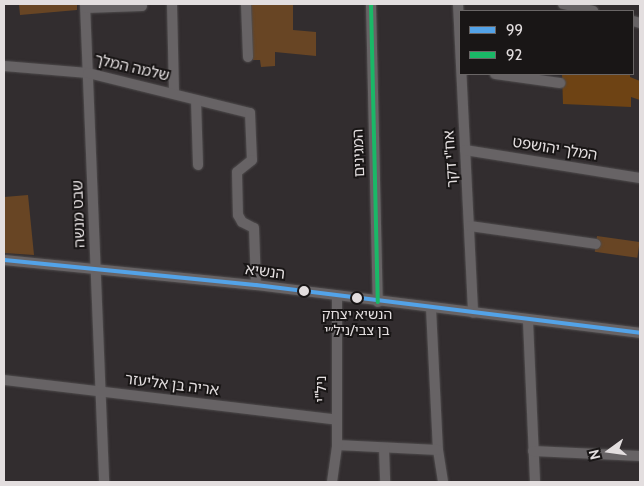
<!DOCTYPE html>
<meta charset="utf-8">
<style>
body{margin:0}
#map{position:relative;width:644px;height:486px;overflow:hidden;background:#322d2f;font-family:Cabin,"Noto Sans Hebrew",sans-serif}
div>[style]{position:absolute}
.green>*{inset:0;background:#684524;transform-origin:0 0}
.forest>*{inset:0;background:#6e4314}
.roads{filter:drop-shadow(0 0 1px #4e4b4c) drop-shadow(0 0 1px #4e4b4c)}
.minor>*{height:10px;margin:-5px;padding:0 5px;transform-origin:5px;border-radius:5px;background:#676365}
.bus-1>*{height:4px;margin:-2px;padding:0 2px;transform-origin:2px;border-radius:2px;background:#53a3e8}
.bus-2>*{height:4px;margin:-2px;padding:0 2px;transform-origin:2px;border-radius:2px;background:#1ab867}
.dots>*{width:14px;height:14px;translate:-50% -50%;box-sizing:border-box;border:2px solid #191616;border-radius:50%}
span{translate:-50% -50%;white-space:nowrap;text-align:center;line-height:1.15;-webkit-text-stroke:4px #191616;paint-order:stroke}
.bus-label{font-size:14px;color:#e3dedf}
.street-label{font-size:15px;color:#e3dedf}
.frame{position:absolute;inset:0;border:5px solid #e3dedf;pointer-events:none}
.legend{position:absolute;left:459px;top:10px;width:175px;height:65px;box-sizing:border-box;background:#191616;border:1px solid #6a6666;margin:0;padding:6px 9px;list-style:none;font-size:15px;color:#e3dedf}
.legend li{display:flex;align-items:center;gap:10px;height:25px}
.legend b{width:25px;border:1px solid #6a6666}
.north{position:absolute;left:584px;top:426px;width:50px;height:50px;-webkit-text-stroke:4px #191616;paint-order:stroke;rotate:256deg;font-size:14px;font-weight:700;line-height:20px;text-align:center;color:#e3dedf}
.north::after{content:'';display:block;margin:auto;width:18px;height:22px;background:#e3dedf;clip-path:polygon(50% 0,100% 100%,50% 72%,0 100%)}
</style>
<div id="map">
<div class="green">
<i style="clip-path:polygon(19px 4px,77px 4px,77px 10px,20px 15px)"></i>
<i style="clip-path:polygon(251px 4px,293px 4px,293px 30px,316px 32px,316px 56px,275px 52px,275px 66px,261px 67px,260px 60px,253px 60px)"></i>
<i style="clip-path:polygon(28px 195px,34px 255px,4px 253px,4px 197px)"></i>
<i style="left:597px;top:236px;width:43px;height:16px;rotate:8deg"></i>
</div>
<div class="forest">
<i style="clip-path:polygon(562px 74px,630px 74px,630px 77px,640px 81px,640px 100px,631px 97px,631px 107px,563px 104px)"></i>
</div>
<div class="roads">
<div class="minor">
<i style="left:85px;top:4px;width:478px;rotate:87.7deg"></i>
<i style="left:172px;top:4px;width:90px;rotate:88.7deg"></i>
<i style="left:246px;top:4px;width:53px;rotate:87.8deg"></i>
<i style="left:371px;top:4px;width:298px;rotate:88.7deg"></i>
<i style="left:458px;top:4px;width:309px;rotate:87.2deg"></i>
<i style="left:563px;top:4px;width:31px;rotate:13deg"></i>
<i style="left:86px;top:8px;width:56px;rotate:-2deg"></i>
<i style="left:633px;top:21px;width:7px;rotate:16deg"></i>
<i style="left:4px;top:66px;width:84px;rotate:4.8deg"></i>
<i style="left:88px;top:73px;width:167px;rotate:13.9deg"></i>
<i style="left:250px;top:113px;width:47px;rotate:87.6deg"></i>
<i style="left:252px;top:160px;width:19px;rotate:141deg"></i>
<i style="left:237px;top:172px;width:43px;rotate:88.7deg"></i>
<i style="left:238px;top:215px;width:8px;rotate:60deg"></i>
<i style="left:242px;top:222px;width:13px;rotate:27deg"></i>
<i style="left:254px;top:228px;width:57px;rotate:88deg"></i>
<i style="left:495px;top:74px;width:66px;rotate:7.9deg"></i>
<i style="left:196px;top:100px;width:65px;rotate:88.2deg"></i>
<i style="left:465px;top:150px;width:177px;rotate:9.1deg"></i>
<i style="left:470px;top:226px;width:127px;rotate:8.1deg"></i>
<i style="left:4px;top:260px;width:253px;rotate:5.7deg"></i>
<i style="left:256px;top:285px;width:387px;rotate:7.1deg"></i>
<i style="left:431px;top:308px;width:142px;rotate:87.2deg"></i>
<i style="left:438px;top:450px;width:32px;rotate:81deg"></i>
<i style="left:528px;top:321px;width:161px;rotate:87.5deg"></i>
<i style="left:4px;top:380px;width:335px;rotate:6.8deg"></i>
<i style="left:337px;top:445px;width:101px;rotate:2.8deg"></i>
<i style="left:384px;top:448px;width:34px;rotate:88deg"></i>
<i style="left:533px;top:451px;width:107px;rotate:2.7deg"></i>
<i style="left:332px;top:482px;width:37px;rotate:-82deg"></i>
<i style="left:337px;top:445px;width:149px;rotate:-90deg"></i>
</div>
</div>
<div class="bus-1">
<i style="left:4px;top:260px;width:253px;rotate:5.7deg"></i>
<i style="left:256px;top:285px;width:387px;rotate:7.1deg"></i>
</div>
<div class="bus-2">
<i style="left:371px;top:4px;width:298px;rotate:88.7deg"></i>
</div>
<div class="dots">
<i style="left:304px;top:291px;background:#e3dedf"></i>
<i style="left:357px;top:298px;background:#e3dedf"></i>
</div>
<div class="bus-label">
<span style="left:357px;top:322px">הנשיא יצחק<br>בן צבי/ניל״י</span>
</div>
<div class="street-label">
<span style="left:132px;top:68px;rotate:13deg">שלמה המלך</span>
<span style="left:555px;top:149px;rotate:9deg">המלך יהושפט</span>
<span style="left:359px;top:153px;rotate:-92deg">המגינים</span>
<span style="left:451px;top:159px;rotate:-94deg">אח"י דקר</span>
<span style="left:79px;top:214px;rotate:-92deg">שבט מנשה</span>
<span style="left:265px;top:272px;rotate:7deg">הנשיא</span>
<span style="left:172px;top:385px;rotate:7deg">אריה בן אליעזר</span>
<span style="left:322px;top:389px;rotate:-90deg">ניל"י</span>
</div>
<div class="frame"></div>
<ul class="legend">
<li><b style="height:6px;background:#53a3e8"></b>99</li>
<li><b style="height:6px;background:#1ab867"></b>92</li>
</ul>
<div class="north">N</div>
</div>
